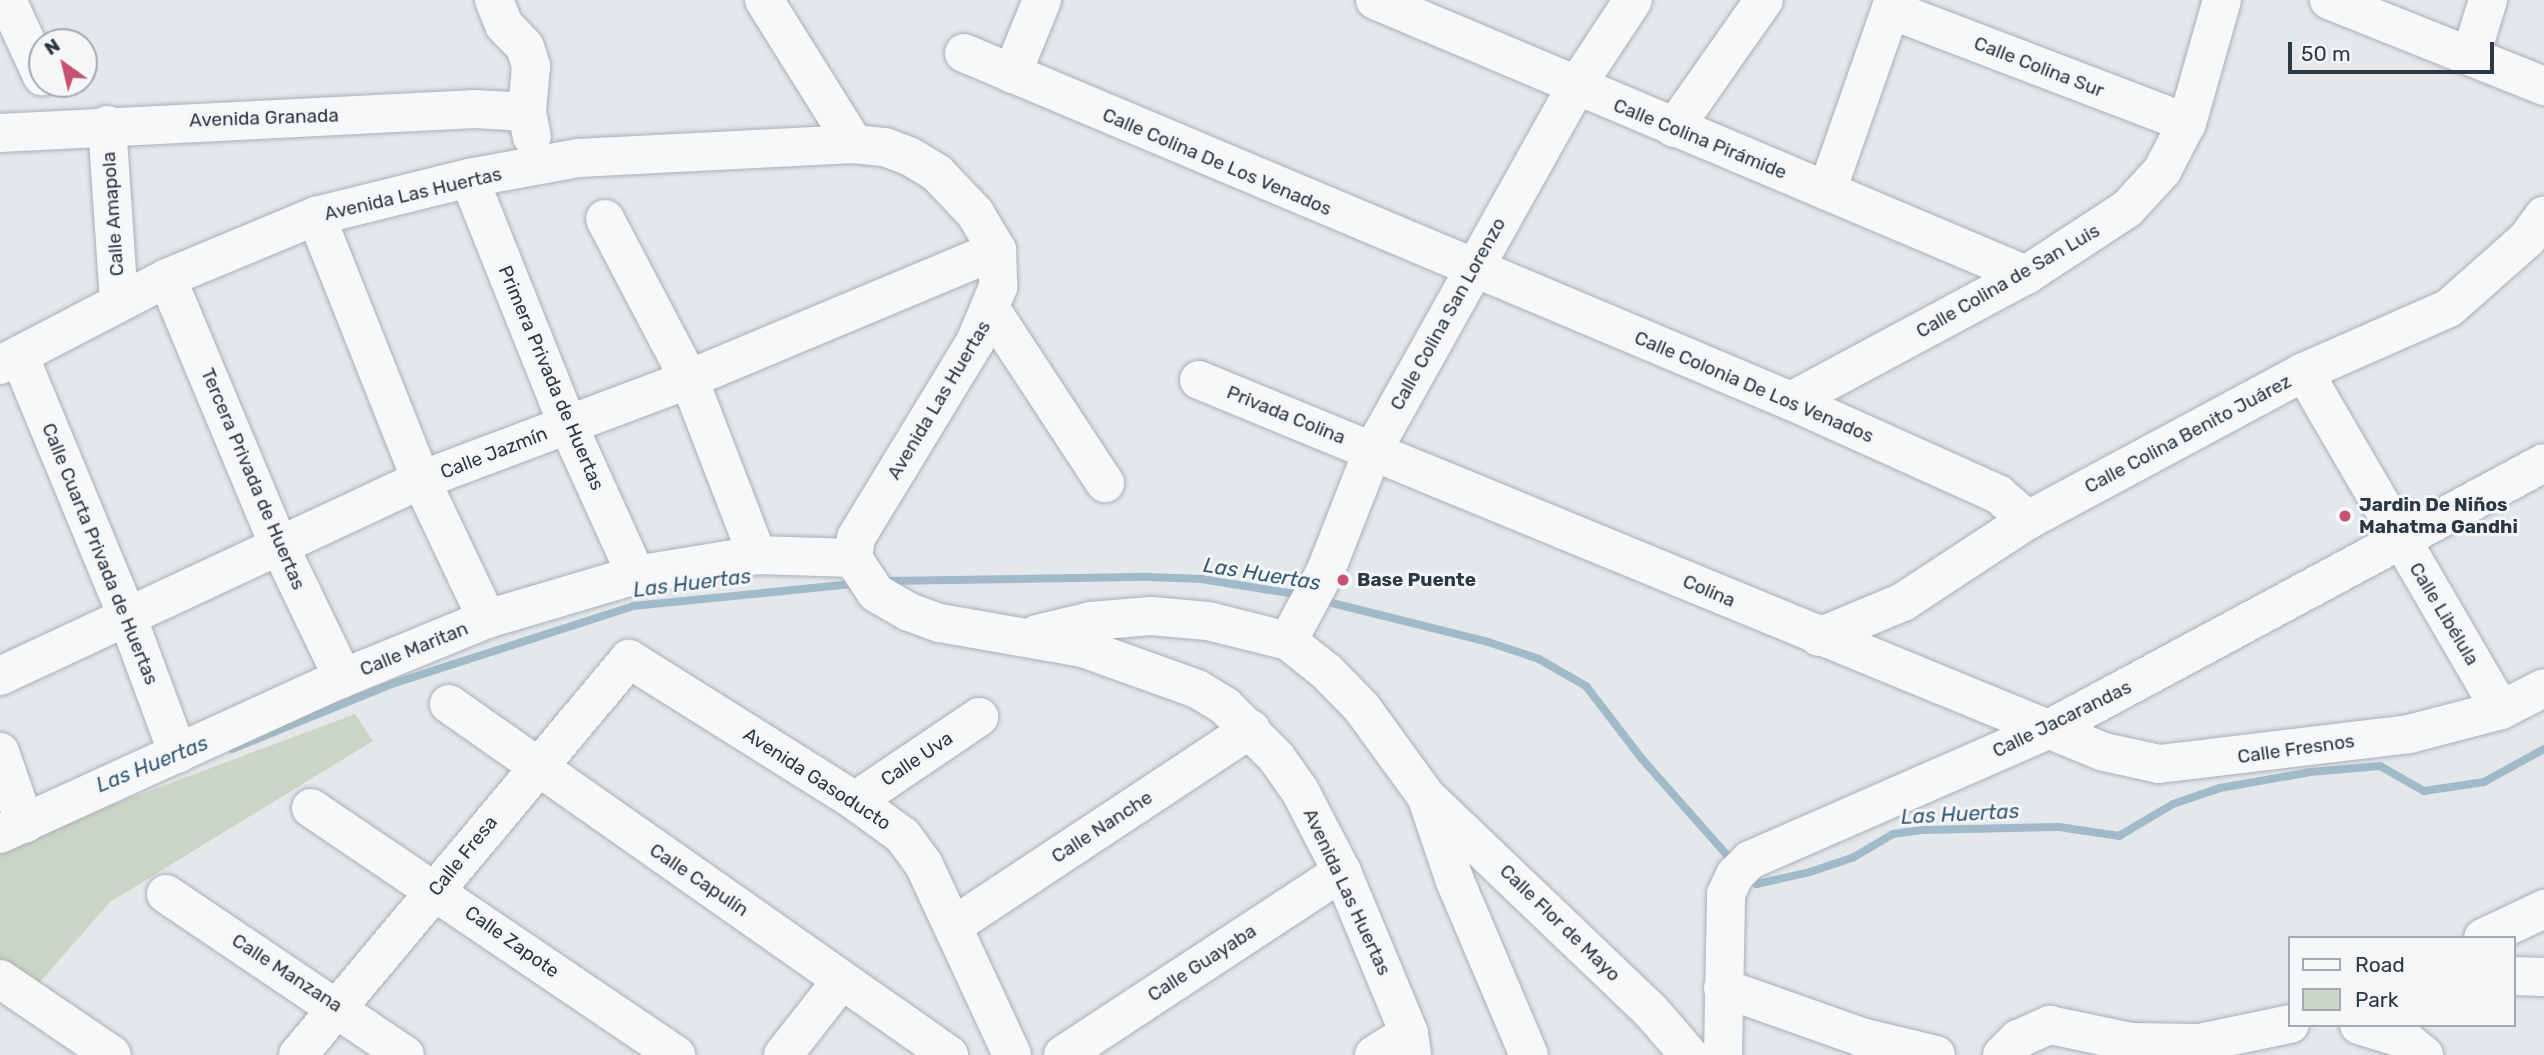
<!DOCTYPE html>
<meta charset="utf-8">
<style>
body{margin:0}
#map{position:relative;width:2544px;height:1055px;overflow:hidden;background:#e4e8eb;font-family:Rubik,sans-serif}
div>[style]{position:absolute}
.green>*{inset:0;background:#cbd5c6}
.stream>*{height:8px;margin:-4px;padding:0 4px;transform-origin:4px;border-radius:4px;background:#a1bac9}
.roads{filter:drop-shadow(0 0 2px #a9b0b5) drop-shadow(0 0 2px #a9b0b5)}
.minor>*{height:38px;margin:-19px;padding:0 19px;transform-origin:19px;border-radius:19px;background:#f7f8fa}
.dots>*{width:19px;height:19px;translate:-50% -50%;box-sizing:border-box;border:4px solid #f4f6f8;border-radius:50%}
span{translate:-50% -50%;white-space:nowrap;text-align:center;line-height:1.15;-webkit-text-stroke:6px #f4f6f8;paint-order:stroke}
.street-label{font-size:19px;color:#2c3843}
.poi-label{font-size:19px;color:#2c3843;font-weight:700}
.left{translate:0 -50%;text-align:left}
.water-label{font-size:21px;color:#385b75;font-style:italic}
.legend{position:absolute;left:2288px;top:936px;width:228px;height:91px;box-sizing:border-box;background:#f4f6f8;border:2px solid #a4aab0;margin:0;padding:9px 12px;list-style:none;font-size:21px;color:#2c3843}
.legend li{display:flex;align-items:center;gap:14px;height:35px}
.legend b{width:35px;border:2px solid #a4aab0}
.north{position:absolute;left:28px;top:28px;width:70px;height:70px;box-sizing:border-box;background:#f4f6f8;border:2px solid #a4aab0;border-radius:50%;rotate:326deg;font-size:19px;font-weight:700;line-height:28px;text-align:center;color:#2c3843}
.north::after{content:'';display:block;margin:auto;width:24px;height:32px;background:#c85173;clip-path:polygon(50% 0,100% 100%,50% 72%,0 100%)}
.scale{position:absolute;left:2288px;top:42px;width:206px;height:32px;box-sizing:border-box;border:4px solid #2c3843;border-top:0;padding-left:9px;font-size:21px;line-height:24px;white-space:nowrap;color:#2c3843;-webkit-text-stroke:5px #f4f6f8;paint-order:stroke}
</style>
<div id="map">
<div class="green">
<i style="clip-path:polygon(355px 714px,373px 741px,110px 902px,33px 990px,0 971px,0 847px)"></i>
</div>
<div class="stream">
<i style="left:885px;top:581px;width:264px;rotate:-0.9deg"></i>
<i style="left:1149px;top:577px;width:52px;rotate:2.2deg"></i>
<i style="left:1201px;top:579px;width:101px;rotate:9.1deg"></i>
<i style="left:1320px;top:600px;width:173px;rotate:14deg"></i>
<i style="left:1488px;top:642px;width:54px;rotate:18.4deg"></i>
<i style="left:1539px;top:659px;width:54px;rotate:29.9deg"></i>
<i style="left:1586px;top:686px;width:92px;rotate:52.5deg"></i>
<i style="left:1642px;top:759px;width:139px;rotate:48.5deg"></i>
<i style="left:232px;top:749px;width:173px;rotate:-22.1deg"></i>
<i style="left:392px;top:684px;width:253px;rotate:-17.9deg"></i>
<i style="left:633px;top:606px;width:223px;rotate:-5.7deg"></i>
<i style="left:1748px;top:876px;width:12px;rotate:42deg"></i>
<i style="left:1757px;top:884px;width:54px;rotate:-12.8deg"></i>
<i style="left:1810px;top:872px;width:46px;rotate:-18.8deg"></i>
<i style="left:1854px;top:857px;width:45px;rotate:-30.5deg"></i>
<i style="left:1893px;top:834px;width:29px;rotate:-8deg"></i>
<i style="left:1922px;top:830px;width:137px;rotate:-1.3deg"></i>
<i style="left:2059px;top:827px;width:61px;rotate:8.5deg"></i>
<i style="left:2119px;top:836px;width:63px;rotate:-30.7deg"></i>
<i style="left:2173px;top:804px;width:50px;rotate:-18.8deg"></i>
<i style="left:2220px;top:788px;width:92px;rotate:-10deg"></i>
<i style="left:2311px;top:772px;width:69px;rotate:-5deg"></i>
<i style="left:2380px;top:766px;width:51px;rotate:29.6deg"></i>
<i style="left:2424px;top:791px;width:61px;rotate:-8.5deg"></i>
<i style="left:2484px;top:782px;width:68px;rotate:-28.8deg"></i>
</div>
<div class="roads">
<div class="minor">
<i style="left:7px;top:0;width:84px;rotate:65.3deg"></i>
<i style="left:494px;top:0;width:27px;rotate:68deg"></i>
<i style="left:504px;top:25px;width:30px;rotate:46deg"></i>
<i style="left:525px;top:47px;width:20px;rotate:72deg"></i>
<i style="left:531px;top:66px;width:46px;rotate:95deg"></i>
<i style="left:527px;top:112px;width:25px;rotate:79deg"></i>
<i style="left:764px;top:0;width:170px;rotate:58deg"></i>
<i style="left:1375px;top:0;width:707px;rotate:22.9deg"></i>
<i style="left:2329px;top:0;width:232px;rotate:21.8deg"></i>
<i style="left:1891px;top:10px;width:317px;rotate:20.9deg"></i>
<i style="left:964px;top:53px;width:897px;rotate:22.82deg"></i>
<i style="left:1791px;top:401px;width:227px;rotate:24.2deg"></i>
<i style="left:1998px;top:494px;width:40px;rotate:41deg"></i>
<i style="left:2471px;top:55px;width:58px;rotate:-72.8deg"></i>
<i style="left:1012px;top:74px;width:80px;rotate:-67.9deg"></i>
<i style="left:107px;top:125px;width:178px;rotate:86.1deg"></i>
<i style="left:1674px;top:128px;width:156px;rotate:-54.9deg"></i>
<i style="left:0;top:133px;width:476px;rotate:-2.9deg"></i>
<i style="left:475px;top:109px;width:52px;rotate:3.3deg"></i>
<i style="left:469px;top:178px;width:266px;rotate:68.2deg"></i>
<i style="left:568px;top:425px;width:165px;rotate:65.6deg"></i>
<i style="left:1827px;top:191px;width:202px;rotate:-70.7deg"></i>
<i style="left:316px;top:216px;width:284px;rotate:68.3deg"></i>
<i style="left:421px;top:480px;width:154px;rotate:64.6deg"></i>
<i style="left:605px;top:219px;width:181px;rotate:62.3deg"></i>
<i style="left:689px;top:379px;width:189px;rotate:68.9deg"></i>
<i style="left:167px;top:278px;width:287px;rotate:67.3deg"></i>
<i style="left:278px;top:543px;width:150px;rotate:64.3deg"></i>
<i style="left:992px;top:311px;width:206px;rotate:56.7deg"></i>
<i style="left:19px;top:355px;width:282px;rotate:67.5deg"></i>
<i style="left:127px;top:616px;width:147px;rotate:69.7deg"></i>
<i style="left:0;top:365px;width:188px;rotate:-27.5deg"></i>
<i style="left:167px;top:278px;width:161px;rotate:-22.6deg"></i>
<i style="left:316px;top:216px;width:158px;rotate:-13.9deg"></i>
<i style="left:469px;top:178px;width:111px;rotate:-10.4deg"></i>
<i style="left:578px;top:158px;width:276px;rotate:-2.9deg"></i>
<i style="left:854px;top:144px;width:31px;rotate:6deg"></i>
<i style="left:885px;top:147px;width:26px;rotate:21deg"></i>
<i style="left:909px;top:156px;width:33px;rotate:31deg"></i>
<i style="left:937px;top:173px;width:55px;rotate:46.5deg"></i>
<i style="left:975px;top:213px;width:43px;rotate:59.3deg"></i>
<i style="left:997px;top:250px;width:37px;rotate:88deg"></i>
<i style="left:998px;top:287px;width:60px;rotate:112.7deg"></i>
<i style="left:975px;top:342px;width:229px;rotate:121.3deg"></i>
<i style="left:856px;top:538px;width:20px;rotate:99deg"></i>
<i style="left:853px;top:558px;width:9px;rotate:58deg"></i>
<i style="left:858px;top:566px;width:32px;rotate:56deg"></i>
<i style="left:876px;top:593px;width:38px;rotate:30deg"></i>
<i style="left:909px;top:612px;width:33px;rotate:20deg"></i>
<i style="left:940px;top:623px;width:145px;rotate:9.9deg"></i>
<i style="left:1083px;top:648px;width:121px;rotate:19.8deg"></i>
<i style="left:1197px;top:689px;width:33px;rotate:31deg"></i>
<i style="left:1225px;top:706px;width:72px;rotate:45deg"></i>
<i style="left:1276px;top:757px;width:42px;rotate:54.8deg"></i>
<i style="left:1300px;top:791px;width:91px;rotate:62.6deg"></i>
<i style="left:1342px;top:872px;width:174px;rotate:67.4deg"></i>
<i style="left:1409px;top:1033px;width:22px;rotate:82deg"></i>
<i style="left:2304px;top:372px;width:391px;rotate:59.8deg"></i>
<i style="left:1199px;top:380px;width:978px;rotate:22.35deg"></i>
<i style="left:2104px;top:752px;width:56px;rotate:12.3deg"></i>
<i style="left:2159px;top:764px;width:252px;rotate:-6.8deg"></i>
<i style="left:2409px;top:734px;width:95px;rotate:-14.6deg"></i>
<i style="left:2501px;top:710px;width:48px;rotate:-27.1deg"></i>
<i style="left:1791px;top:401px;width:267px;rotate:-28.2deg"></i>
<i style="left:2026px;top:275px;width:121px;rotate:-33.2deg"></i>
<i style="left:2127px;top:209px;width:52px;rotate:-47.4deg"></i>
<i style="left:2162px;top:171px;width:54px;rotate:-62.5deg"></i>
<i style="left:2187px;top:123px;width:128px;rotate:-74.1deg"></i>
<i style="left:1037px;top:634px;width:56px;rotate:-13.5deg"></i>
<i style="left:1091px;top:621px;width:60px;rotate:-4.8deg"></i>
<i style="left:1151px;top:616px;width:57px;rotate:5deg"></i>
<i style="left:1208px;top:621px;width:82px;rotate:14deg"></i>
<i style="left:1288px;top:641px;width:50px;rotate:38.5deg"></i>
<i style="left:1327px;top:672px;width:50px;rotate:45.8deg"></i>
<i style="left:1362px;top:708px;width:109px;rotate:54deg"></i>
<i style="left:1426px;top:796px;width:90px;rotate:71.2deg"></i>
<i style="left:1455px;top:881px;width:189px;rotate:67deg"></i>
<i style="left:1819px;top:637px;width:91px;rotate:-22.6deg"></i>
<i style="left:1903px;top:602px;width:149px;rotate:-33.3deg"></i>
<i style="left:2028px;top:520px;width:313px;rotate:-28.2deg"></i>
<i style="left:2304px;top:372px;width:158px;rotate:-23.8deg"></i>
<i style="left:2449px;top:308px;width:104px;rotate:-41.5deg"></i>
<i style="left:2527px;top:239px;width:29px;rotate:-54deg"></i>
<i style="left:1288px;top:641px;width:81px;rotate:-61.8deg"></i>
<i style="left:1326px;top:570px;width:129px;rotate:-68.6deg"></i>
<i style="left:1373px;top:450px;width:415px;rotate:-60.8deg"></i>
<i style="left:1575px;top:88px;width:105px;rotate:-56.6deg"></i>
<i style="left:0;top:676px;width:464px;rotate:-25deg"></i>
<i style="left:421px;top:480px;width:286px;rotate:-20.6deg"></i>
<i style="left:689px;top:379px;width:334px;rotate:-22.7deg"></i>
<i style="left:449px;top:704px;width:611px;rotate:35.07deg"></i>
<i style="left:0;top:752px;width:76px;rotate:70.9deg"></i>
<i style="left:1430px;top:800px;width:304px;rotate:43.7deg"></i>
<i style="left:1650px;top:1010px;width:60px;rotate:49.1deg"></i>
<i style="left:855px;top:801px;width:150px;rotate:-34.1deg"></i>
<i style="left:311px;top:808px;width:441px;rotate:34.1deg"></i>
<i style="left:0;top:834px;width:377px;rotate:-24.5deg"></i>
<i style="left:343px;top:678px;width:156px;rotate:-22.3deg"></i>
<i style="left:487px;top:619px;width:155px;rotate:-16.5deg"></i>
<i style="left:636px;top:575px;width:123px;rotate:-9.4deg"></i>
<i style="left:757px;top:555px;width:96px;rotate:1.8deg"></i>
<i style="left:166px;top:894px;width:288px;rotate:34deg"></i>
<i style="left:953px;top:926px;width:357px;rotate:-33.5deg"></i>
<i style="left:2483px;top:938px;width:68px;rotate:-25.4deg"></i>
<i style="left:2514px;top:976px;width:30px;rotate:2deg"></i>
<i style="left:0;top:979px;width:135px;rotate:34.2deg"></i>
<i style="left:1723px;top:988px;width:146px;rotate:19.5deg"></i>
<i style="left:1861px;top:1037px;width:77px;rotate:13.5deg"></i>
<i style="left:2359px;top:1025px;width:47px;rotate:17.3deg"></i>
<i style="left:2404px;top:1039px;width:26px;rotate:39deg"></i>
<i style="left:298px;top:1055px;width:516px;rotate:-50.11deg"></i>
<i style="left:629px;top:659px;width:267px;rotate:32.1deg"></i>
<i style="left:855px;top:801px;width:59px;rotate:36.1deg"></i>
<i style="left:903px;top:836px;width:36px;rotate:54deg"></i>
<i style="left:924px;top:865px;width:209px;rotate:65.1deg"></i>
<i style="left:783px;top:1055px;width:95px;rotate:-51.8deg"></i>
<i style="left:1063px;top:1055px;width:334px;rotate:-33.3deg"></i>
<i style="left:1374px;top:1055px;width:41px;rotate:-32.2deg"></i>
<i style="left:1723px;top:1055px;width:161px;rotate:-88.9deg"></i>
<i style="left:1726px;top:894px;width:21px;rotate:-65deg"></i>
<i style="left:1735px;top:875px;width:21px;rotate:-45deg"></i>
<i style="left:1750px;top:860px;width:322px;rotate:-23.6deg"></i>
<i style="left:2045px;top:731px;width:566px;rotate:-28.24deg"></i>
<i style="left:2002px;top:1055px;width:23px;rotate:-45deg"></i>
<i style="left:2018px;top:1039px;width:35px;rotate:-24deg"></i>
<i style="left:2050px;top:1025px;width:83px;rotate:11.9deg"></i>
<i style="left:2131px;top:1042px;width:68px;rotate:0.8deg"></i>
<i style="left:2199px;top:1043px;width:93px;rotate:-11.8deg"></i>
</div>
</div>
<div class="dots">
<i style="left:2345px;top:516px;background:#c85173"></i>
<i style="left:1343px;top:580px;background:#c85173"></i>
</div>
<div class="street-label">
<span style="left:2039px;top:67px;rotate:21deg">Calle Colina Sur</span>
<span style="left:264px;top:118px;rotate:-2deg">Avenida Granada</span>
<span style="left:1700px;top:139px;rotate:22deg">Calle Colina Pirámide</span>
<span style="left:1217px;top:162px;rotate:23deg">Calle Colina De Los Venados</span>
<span style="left:413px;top:194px;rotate:-13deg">Avenida Las Huertas</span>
<span style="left:113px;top:214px;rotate:-94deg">Calle Amapola</span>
<span style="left:2008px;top:281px;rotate:-30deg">Calle Colina de San Luis</span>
<span style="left:1448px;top:314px;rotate:-61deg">Calle Colina San Lorenzo</span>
<span style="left:551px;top:378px;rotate:67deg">Primera Privada de Huertas</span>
<span style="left:1754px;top:387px;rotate:23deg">Calle Colonia De Los Venados</span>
<span style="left:939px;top:400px;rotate:-59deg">Avenida Las Huertas</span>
<span style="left:1286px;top:415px;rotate:22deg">Privada Colina</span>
<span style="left:2188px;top:434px;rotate:-28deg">Calle Colina Benito Juárez</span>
<span style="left:494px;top:453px;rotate:-21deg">Calle Jazmín</span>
<span style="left:253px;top:479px;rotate:67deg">Tercera Privada de Huertas</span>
<span style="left:100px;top:554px;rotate:68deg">Calle Cuarta Privada de Huertas</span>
<span style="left:1709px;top:591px;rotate:23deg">Colina</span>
<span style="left:2444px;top:614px;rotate:59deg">Calle Libélula</span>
<span style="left:414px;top:649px;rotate:-22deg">Calle Maritan</span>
<span style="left:2062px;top:719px;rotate:-26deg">Calle Jacarandas</span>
<span style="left:2296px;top:749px;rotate:-8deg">Calle Fresnos</span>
<span style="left:917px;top:759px;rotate:-34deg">Calle Uva</span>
<span style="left:817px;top:779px;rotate:33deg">Avenida Gasoducto</span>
<span style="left:1102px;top:827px;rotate:-33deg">Calle Nanche</span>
<span style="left:463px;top:856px;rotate:-51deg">Calle Fresa</span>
<span style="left:699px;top:880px;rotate:34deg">Calle Capulín</span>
<span style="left:1347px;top:892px;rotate:65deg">Avenida Las Huertas</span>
<span style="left:1560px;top:923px;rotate:44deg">Calle Flor de Mayo</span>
<span style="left:512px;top:942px;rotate:35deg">Calle Zapote</span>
<span style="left:1202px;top:963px;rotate:-33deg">Calle Guayaba</span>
<span style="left:287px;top:973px;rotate:33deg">Calle Manzana</span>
</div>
<div class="poi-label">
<span class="left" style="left:2359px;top:516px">Jardin De Niños<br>Mahatma Gandhi</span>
<span class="left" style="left:1357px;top:580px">Base Puente</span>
</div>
<div class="water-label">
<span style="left:1262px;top:574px;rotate:9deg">Las Huertas</span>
<span style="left:692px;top:583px;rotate:-7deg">Las Huertas</span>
<span style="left:152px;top:764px;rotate:-22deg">Las Huertas</span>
<span style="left:1960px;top:814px;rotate:-3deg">Las Huertas</span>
</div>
<ul class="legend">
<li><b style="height:9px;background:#f7f8fa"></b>Road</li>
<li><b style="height:19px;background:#cbd5c6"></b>Park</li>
</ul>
<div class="north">N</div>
<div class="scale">50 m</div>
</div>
